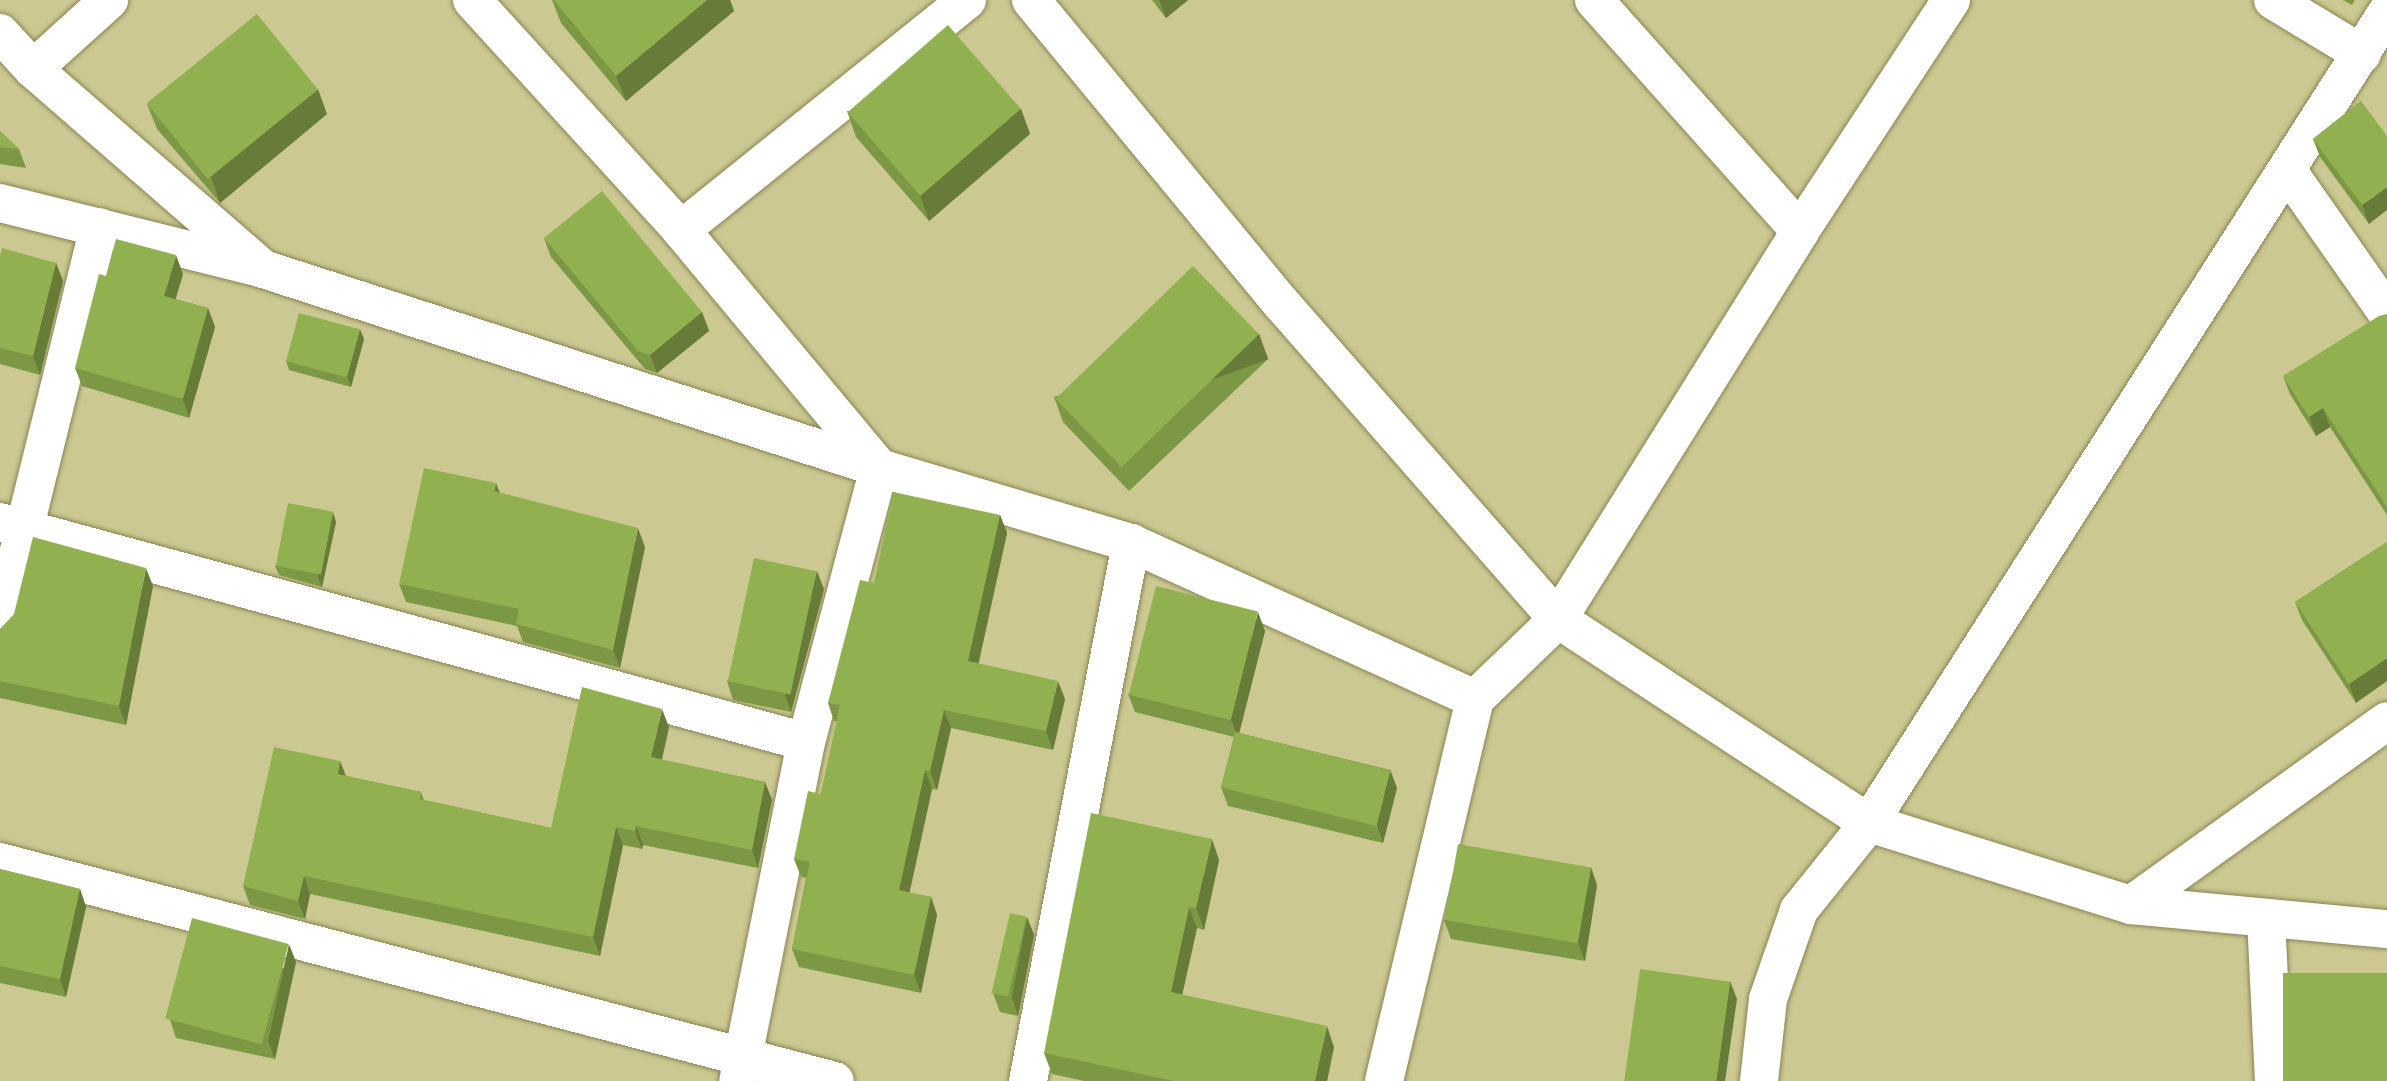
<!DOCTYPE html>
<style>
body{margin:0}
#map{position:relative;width:2387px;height:1081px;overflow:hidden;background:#cbc892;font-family:"Public Sans",sans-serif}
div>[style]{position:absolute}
.roads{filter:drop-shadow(0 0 2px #898552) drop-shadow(0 0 2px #898552)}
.minor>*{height:38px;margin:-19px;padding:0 19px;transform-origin:19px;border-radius:19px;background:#fff}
.wall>*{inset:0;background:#7d9845}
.shaded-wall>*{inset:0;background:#667c38;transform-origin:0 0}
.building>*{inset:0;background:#91b150;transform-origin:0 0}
span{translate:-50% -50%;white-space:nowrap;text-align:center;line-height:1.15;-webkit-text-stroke:6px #cbc892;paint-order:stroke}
</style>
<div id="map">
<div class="roads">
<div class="minor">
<i style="left:472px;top:0;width:311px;rotate:47.7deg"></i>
<i style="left:681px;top:230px;width:310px;rotate:50.2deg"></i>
<i style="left:879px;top:468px;width:284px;rotate:104.9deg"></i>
<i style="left:806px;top:742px;width:346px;rotate:101.3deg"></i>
<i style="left:1031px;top:0;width:393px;rotate:50.5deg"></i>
<i style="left:1281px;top:303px;width:420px;rotate:48.8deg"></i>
<i style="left:1558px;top:619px;width:457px;rotate:-58deg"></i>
<i style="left:1800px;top:231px;width:276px;rotate:-56.8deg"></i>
<i style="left:1594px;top:0;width:310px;rotate:48.3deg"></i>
<i style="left:2273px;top:0;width:104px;rotate:31.2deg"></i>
<i style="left:0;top:33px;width:49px;rotate:47.5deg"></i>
<i style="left:33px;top:69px;width:305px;rotate:41deg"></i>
<i style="left:263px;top:269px;width:647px;rotate:17.9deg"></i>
<i style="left:879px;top:468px;width:263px;rotate:16.6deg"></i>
<i style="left:1131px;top:543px;width:378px;rotate:24.4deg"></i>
<i style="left:1475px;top:699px;width:115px;rotate:-43.9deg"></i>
<i style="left:1558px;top:619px;width:372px;rotate:33.3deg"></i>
<i style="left:1869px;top:823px;width:275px;rotate:17.4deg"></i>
<i style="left:2131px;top:905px;width:257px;rotate:5.4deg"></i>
<i style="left:33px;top:69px;width:103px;rotate:-42.2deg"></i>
<i style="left:2287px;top:170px;width:174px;rotate:55deg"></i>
<i style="left:0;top:203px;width:264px;rotate:14deg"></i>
<i style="left:681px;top:230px;width:367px;rotate:-38.8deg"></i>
<i style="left:0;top:522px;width:835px;rotate:15.27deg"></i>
<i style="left:0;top:627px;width:412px;rotate:-76.1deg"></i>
<i style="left:0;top:862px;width:863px;rotate:14.7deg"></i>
<i style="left:2131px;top:905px;width:315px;rotate:-35.7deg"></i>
<i style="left:2266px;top:918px;width:163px;rotate:87.2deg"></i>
<i style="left:1028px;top:1081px;width:548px;rotate:-79.16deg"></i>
<i style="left:1384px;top:1081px;width:393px;rotate:-76.6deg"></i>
<i style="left:1759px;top:1081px;width:82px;rotate:-83.7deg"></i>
<i style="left:1768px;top:999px;width:94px;rotate:-70.8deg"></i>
<i style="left:1799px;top:910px;width:112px;rotate:-51.2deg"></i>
<i style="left:1869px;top:823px;width:962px;rotate:-57.43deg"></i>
</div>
</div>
<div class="wall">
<i style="clip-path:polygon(552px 0,730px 0,734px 11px,626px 101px,561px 23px)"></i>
<i style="clip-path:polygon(1152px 0,1188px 0,1166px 18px)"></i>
<i style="clip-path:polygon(2343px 0,2355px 0,2352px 5px)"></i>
<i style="clip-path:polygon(2361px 101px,2369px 224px,2320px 157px,2313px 139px)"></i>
<i style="clip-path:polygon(147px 104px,327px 114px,220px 203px,157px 129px)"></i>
<i style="clip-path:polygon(1021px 109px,1030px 134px,929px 221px,856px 137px,847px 111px)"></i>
<i style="clip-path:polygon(0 131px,19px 149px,26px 168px,0 164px)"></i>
<i style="clip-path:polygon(544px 238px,702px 312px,709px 331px,657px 373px,645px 369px,551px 257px)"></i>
<i style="clip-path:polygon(0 256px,56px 263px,63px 281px,40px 375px,0 364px)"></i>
<i style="clip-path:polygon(183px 274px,175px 299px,208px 308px,215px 327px,189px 418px,82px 386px,75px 368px)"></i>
<i style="clip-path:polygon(2387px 314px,2387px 515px,2330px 427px,2316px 436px,2290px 394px,2283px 376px)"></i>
<i style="clip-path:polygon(1259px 334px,1268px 359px,1129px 491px,1063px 422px,1054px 397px)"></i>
<i style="clip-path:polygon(364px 339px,351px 387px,289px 370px,286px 361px)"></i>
<i style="clip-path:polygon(499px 493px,645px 547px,620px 668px,523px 642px,517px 626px,406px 602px,399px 584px)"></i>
<i style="clip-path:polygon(1000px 515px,1007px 533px,978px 664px,1065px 699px,1053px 750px,951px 728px,937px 790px,932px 789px,909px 893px,931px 897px,937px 915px,921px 993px,799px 967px,792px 949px,806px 878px,801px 877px,794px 859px,821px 794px,837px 721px,834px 721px,828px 703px,874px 583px)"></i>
<i style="clip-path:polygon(336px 522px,322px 587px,279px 575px,275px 566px)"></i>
<i style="clip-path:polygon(2387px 542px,2356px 703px,2302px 620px,2295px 602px)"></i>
<i style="clip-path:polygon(153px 586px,126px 725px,0 698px,0 629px)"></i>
<i style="clip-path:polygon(824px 589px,791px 712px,733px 700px,727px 681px)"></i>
<i style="clip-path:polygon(1265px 631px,1239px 733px,1390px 770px,1397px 788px,1383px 843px,1228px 806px,1221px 787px,1234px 737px,1135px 712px,1128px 694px)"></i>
<i style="clip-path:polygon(669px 727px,662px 760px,765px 782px,772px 800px,758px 868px,643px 845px,642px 849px,623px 845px,600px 956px,310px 894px,305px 919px,250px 905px,243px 886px,340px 761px,346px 776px,421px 792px,424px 800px,551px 828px)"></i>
<i style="clip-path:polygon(1219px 860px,1204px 930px,1197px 928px,1182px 995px,1334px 1047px,1327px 1081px,1084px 1081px,1052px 1074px,1044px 1053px)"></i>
<i style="clip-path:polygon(0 869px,80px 889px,86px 907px,66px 997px,0 983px)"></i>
<i style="clip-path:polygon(1597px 885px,1585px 961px,1451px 939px,1444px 920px)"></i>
<i style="clip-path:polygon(1027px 917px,1034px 935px,1018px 1016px,1000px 1012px,993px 993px)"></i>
<i style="clip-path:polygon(296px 962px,275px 1059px,176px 1038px,170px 1020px)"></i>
</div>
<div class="shaded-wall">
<i style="clip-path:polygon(707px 0,730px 0,734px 11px,626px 101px,616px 76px)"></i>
<i style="clip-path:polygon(1159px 0,1188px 0,1166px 18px)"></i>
<i style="clip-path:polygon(318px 89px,327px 114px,220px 203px,211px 177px)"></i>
<i style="clip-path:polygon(1021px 109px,1030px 134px,929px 221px,920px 195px)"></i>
<i style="clip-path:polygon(2387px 187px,2387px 210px,2369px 224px,2362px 205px)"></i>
<i style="clip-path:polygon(176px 255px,183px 274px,171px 315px,164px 296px)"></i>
<i style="clip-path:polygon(56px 263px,63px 281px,40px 375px,33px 356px)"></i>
<i style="clip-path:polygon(208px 308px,215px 327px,189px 418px,183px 399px)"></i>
<i style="clip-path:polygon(702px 312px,709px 331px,657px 373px,650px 355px)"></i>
<i style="clip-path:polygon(360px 329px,364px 339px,351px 387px,347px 377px)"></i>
<i style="left:1259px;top:334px;width:27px;height:192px;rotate:70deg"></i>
<i style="clip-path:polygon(2323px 408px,2330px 427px,2316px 436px,2309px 417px)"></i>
<i style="clip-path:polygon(496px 483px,503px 501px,494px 491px)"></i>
<i style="clip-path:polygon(333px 512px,336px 522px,322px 587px,318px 577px)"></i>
<i style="clip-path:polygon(1000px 515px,1007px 533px,975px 680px,968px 661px)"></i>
<i style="clip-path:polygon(638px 528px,645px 547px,620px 668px,613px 650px)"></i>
<i style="clip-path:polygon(146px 568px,153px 586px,126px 725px,119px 706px)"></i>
<i style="clip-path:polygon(817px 571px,824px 589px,791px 712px,785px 694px)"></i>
<i style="clip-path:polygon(1258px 612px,1265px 631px,1238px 738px,1231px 719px)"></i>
<i style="clip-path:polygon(2387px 658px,2387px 681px,2356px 703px,2349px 684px)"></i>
<i style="clip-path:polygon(1058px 681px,1065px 699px,1053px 750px,1046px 731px)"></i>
<i style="clip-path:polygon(662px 709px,669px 727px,658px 776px,651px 757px)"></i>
<i style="clip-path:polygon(944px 710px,951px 728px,937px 790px,930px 771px)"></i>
<i style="clip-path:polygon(340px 761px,347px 779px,338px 774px)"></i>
<i style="clip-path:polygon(925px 770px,932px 789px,906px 909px,899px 890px)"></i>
<i style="clip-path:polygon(1390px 770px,1397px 788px,1383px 843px,1377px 825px)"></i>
<i style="clip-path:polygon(765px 782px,772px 800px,758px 868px,752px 850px)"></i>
<i style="clip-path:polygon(636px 826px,643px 845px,642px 849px,635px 831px)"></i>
<i style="clip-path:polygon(616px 827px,623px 845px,600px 956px,593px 937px)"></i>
<i style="clip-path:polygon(1212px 839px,1219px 860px,1204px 930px,1196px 908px)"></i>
<i style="clip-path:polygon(1591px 867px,1597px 885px,1585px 961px,1578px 943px)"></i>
<i style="clip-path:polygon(304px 876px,310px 894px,305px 919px,298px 901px)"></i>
<i style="clip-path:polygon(80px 889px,86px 907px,66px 997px,60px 979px)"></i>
<i style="clip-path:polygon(931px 897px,937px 915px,921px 993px,914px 975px)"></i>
<i style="clip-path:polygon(1189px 907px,1197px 928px,1178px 1014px,1171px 992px)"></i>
<i style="clip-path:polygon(1027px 917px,1034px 935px,1018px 1016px,1012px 997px)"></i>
<i style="clip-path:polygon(289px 944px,296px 962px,275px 1059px,268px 1041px)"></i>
<i style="clip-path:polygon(1730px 981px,1737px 999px,1725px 1081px,1716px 1081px)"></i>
<i style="clip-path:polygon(1327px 1026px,1334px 1047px,1327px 1081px,1315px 1081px)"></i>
</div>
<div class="building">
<i style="clip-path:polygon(554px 0,707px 0,616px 76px)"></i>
<i style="left:257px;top:14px;width:97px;height:142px;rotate:51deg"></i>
<i style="left:948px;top:25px;width:111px;height:133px;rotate:49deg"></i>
<i style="clip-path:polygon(2361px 101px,2387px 136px,2387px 187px,2362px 205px,2313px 139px)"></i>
<i style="clip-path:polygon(0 131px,19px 149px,0 147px)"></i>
<i style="clip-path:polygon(602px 191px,702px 312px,650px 355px,638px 351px,544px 238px)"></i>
<i style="clip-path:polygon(116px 239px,176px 255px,164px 296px,208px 308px,183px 399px,75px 368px,99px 274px,106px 276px)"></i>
<i style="clip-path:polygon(2px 248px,56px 263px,33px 356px,0 348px,0 256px)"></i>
<i style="left:1193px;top:266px;width:95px;height:191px;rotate:46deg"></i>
<i style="left:299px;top:313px;width:63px;height:50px;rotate:15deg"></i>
<i style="clip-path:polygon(2387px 314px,2387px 507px,2323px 408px,2309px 417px,2283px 376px,2379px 316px)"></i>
<i style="clip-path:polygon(424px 468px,496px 483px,494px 491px,638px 528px,613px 650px,516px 624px,519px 609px,399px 584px)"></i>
<i style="clip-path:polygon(893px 492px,1000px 515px,968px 661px,1058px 681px,1046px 731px,944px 710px,930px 771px,925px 770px,899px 890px,931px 897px,914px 975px,792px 949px,810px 862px,794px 859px,808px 791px,821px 794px,840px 705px,828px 703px,860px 580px,874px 583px)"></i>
<i style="left:288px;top:503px;width:46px;height:64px;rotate:11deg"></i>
<i style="clip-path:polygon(33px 537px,146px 568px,119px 706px,0 681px,0 629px,14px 614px)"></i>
<i style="clip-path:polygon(2387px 542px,2387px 658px,2349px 684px,2295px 602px)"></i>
<i style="left:754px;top:558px;width:64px;height:126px;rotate:12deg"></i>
<i style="left:1156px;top:586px;width:105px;height:112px;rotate:14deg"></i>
<i style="clip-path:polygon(582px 687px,662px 709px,651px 757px,765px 782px,752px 850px,636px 826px,635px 831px,616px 827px,593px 937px,304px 876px,298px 901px,243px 886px,274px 747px,340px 761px,338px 774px,421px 792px,419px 799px,551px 828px)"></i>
<i style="left:1235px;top:732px;width:160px;height:57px;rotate:14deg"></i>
<i style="clip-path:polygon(1091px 813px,1212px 839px,1196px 908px,1189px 907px,1171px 992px,1327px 1026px,1315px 1081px,1174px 1081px,1044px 1053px)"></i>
<i style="left:1458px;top:844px;width:135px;height:77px;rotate:10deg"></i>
<i style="clip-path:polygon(0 869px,80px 889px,60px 979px,0 966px)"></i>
<i style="left:1010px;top:913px;width:17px;height:82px;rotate:13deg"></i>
<i style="left:192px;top:918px;width:100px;height:104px;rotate:15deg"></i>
<i style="left:1640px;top:969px;width:91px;height:113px;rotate:8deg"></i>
<i style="left:2387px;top:973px;width:108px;height:104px;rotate:90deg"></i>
</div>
</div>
